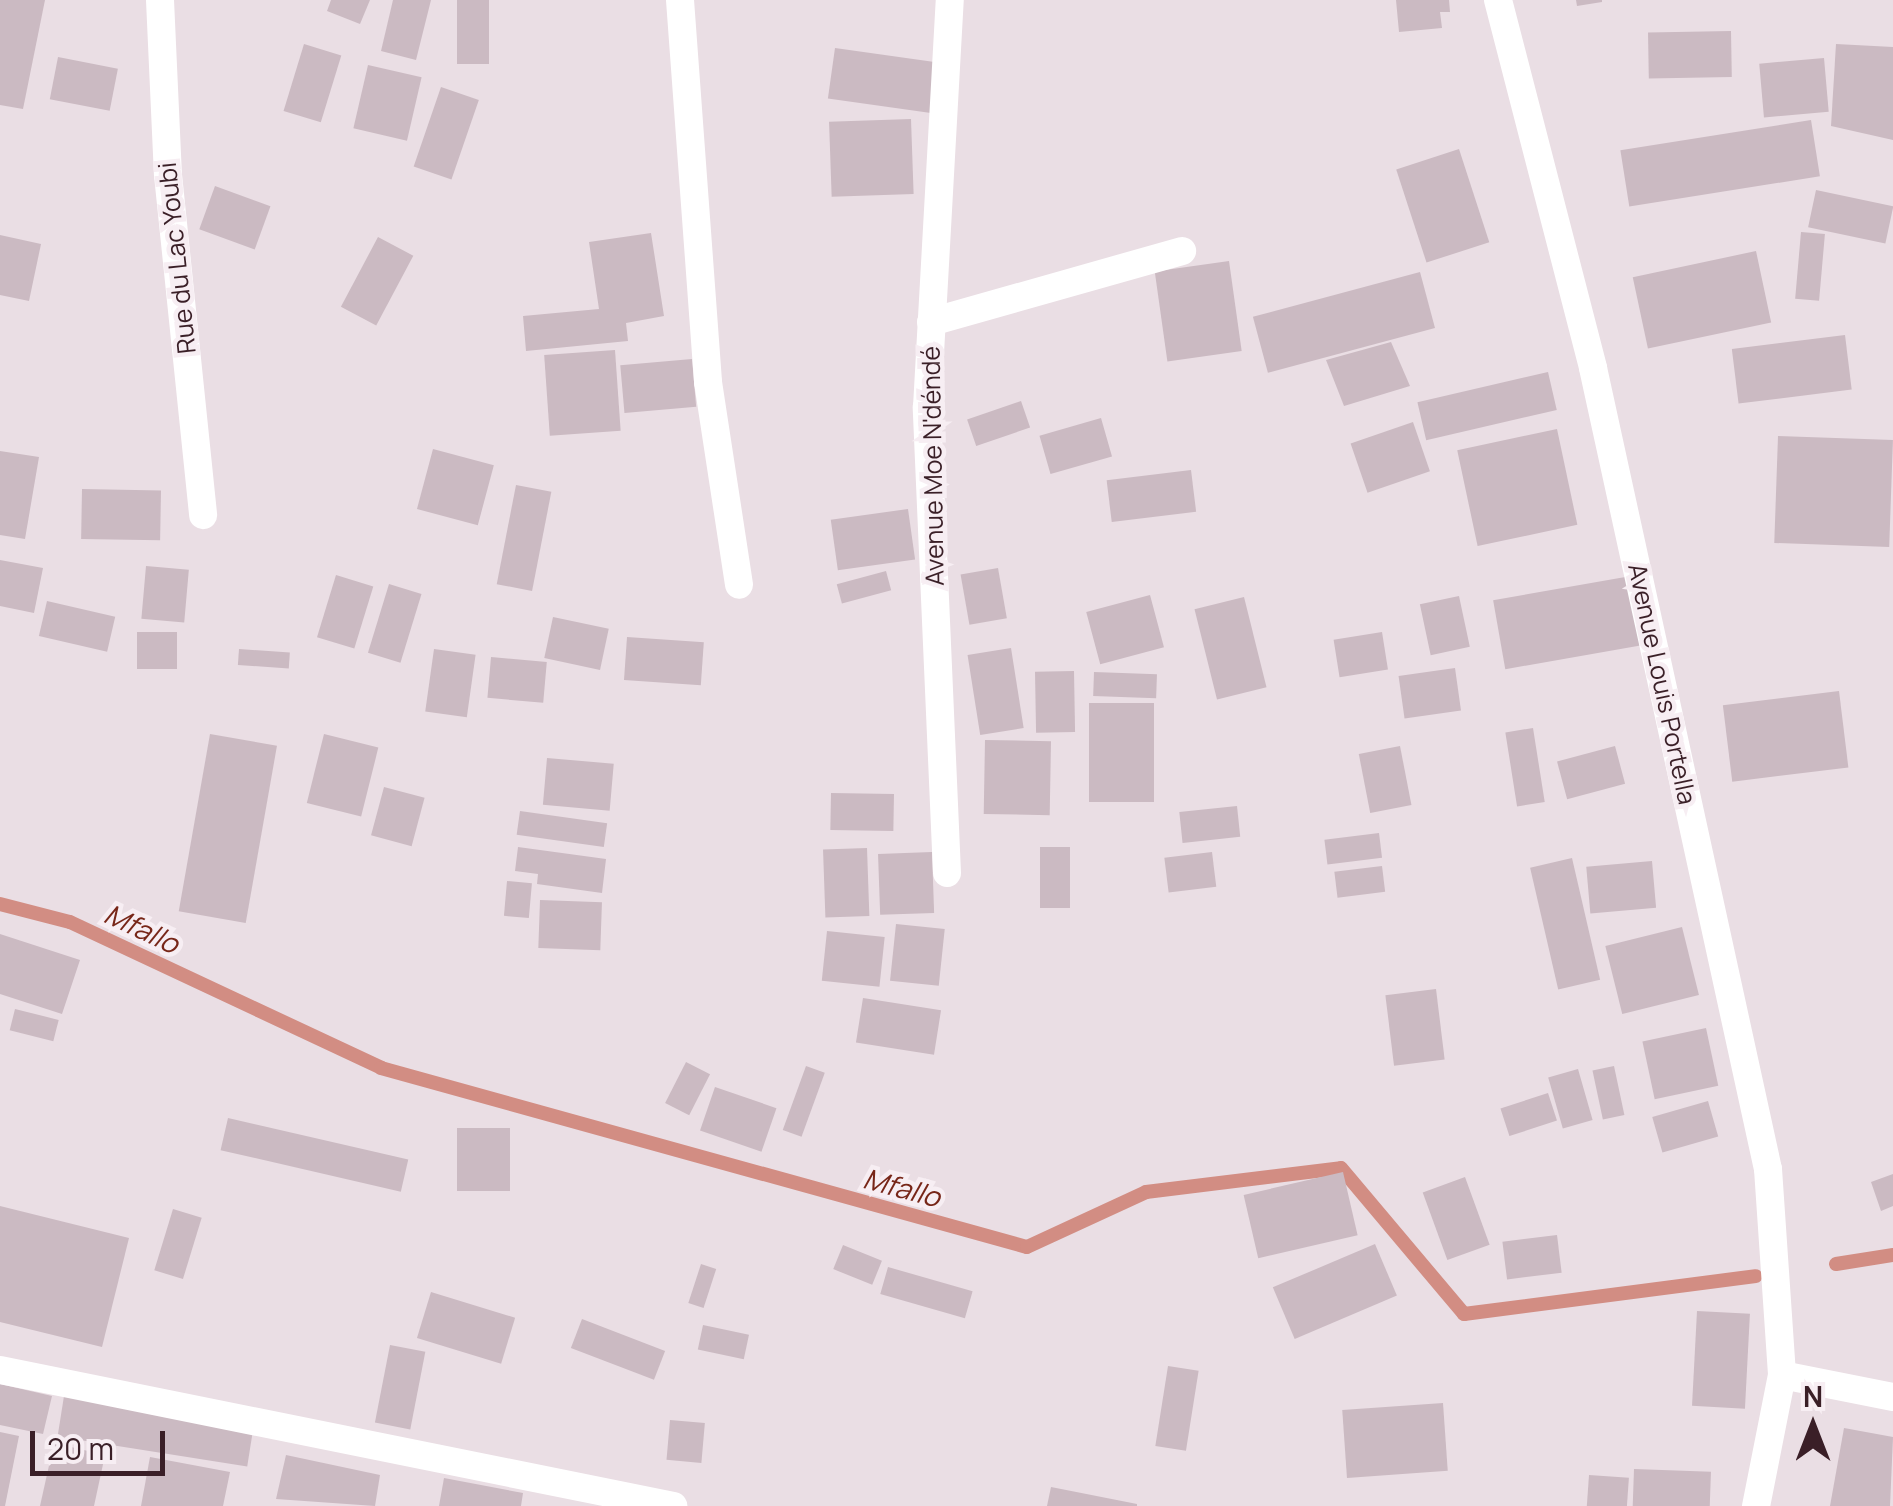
<!DOCTYPE html>
<meta charset="utf-8">
<style>
body{margin:0}
#map{position:relative;width:1893px;height:1506px;overflow:hidden;background:#eadee4;font-family:Manrope,sans-serif}
div>[style]{position:absolute}
.stream>*{height:14px;margin:-7px;padding:0 7px;transform-origin:7px;border-radius:7px;background:#d28d83}
.building>*{inset:0;background:#cbbac2;transform-origin:0 0}
.minor>*{height:28px;margin:-14px;padding:0 14px;transform-origin:14px;border-radius:14px;background:#fff}
span{translate:-50% -50%;white-space:nowrap;text-align:center;line-height:1.15;-webkit-text-stroke:9px #f7eef3;paint-order:stroke}
.street-label{font-size:25px;color:#3a1f27}
.water-label{font-size:28px;color:#772618;font-style:italic}
.north{position:absolute;left:1763px;top:1376px;width:100px;height:100px;-webkit-text-stroke:8px #f7eef3;paint-order:stroke;rotate:0deg;font-size:28px;font-weight:700;line-height:40px;text-align:center;color:#3a1f27}
.north::after{content:'';display:block;margin:auto;width:35px;height:45px;background:#3a1f27;clip-path:polygon(50% 0,100% 100%,50% 72%,0 100%)}
.scale{position:absolute;left:30px;top:1431px;width:135px;height:45px;box-sizing:border-box;border:5px solid #3a1f27;border-top:0;padding-left:12px;font-size:30px;line-height:35px;white-space:nowrap;color:#3a1f27;-webkit-text-stroke:8px #f7eef3;paint-order:stroke}
</style>
<div id="map">
<div class="stream">
<i style="left:0;top:904px;width:72px;rotate:14.4deg"></i>
<i style="left:70px;top:922px;width:344px;rotate:25.1deg"></i>
<i style="left:381px;top:1068px;width:670px;rotate:15.49deg"></i>
<i style="left:1027px;top:1247px;width:131px;rotate:-24.8deg"></i>
<i style="left:1146px;top:1192px;width:196px;rotate:-7deg"></i>
<i style="left:1341px;top:1168px;width:191px;rotate:49.9deg"></i>
<i style="left:1464px;top:1314px;width:294px;rotate:-7.4deg"></i>
<i style="left:1836px;top:1264px;width:58px;rotate:-9deg"></i>
</div>
<div class="building">
<i style="clip-path:polygon(0 0,45px 0,23px 109px,0 105px)"></i>
<i style="clip-path:polygon(331px 0,370px 0,360px 24px,327px 11px)"></i>
<i style="clip-path:polygon(393px 0,431px 0,416px 60px,381px 51px)"></i>
<i style="left:457px;top:0;width:32px;height:64px"></i>
<i style="clip-path:polygon(1396px 0,1449px 0,1450px 12px,1440px 12px,1442px 28px,1399px 32px)"></i>
<i style="clip-path:polygon(1576px 0,1602px 0,1602px 2px,1577px 6px)"></i>
<i style="left:1731px;top:31px;width:46px;height:83px;rotate:89deg"></i>
<i style="left:304px;top:44px;width:39px;height:70px;rotate:17deg"></i>
<i style="clip-path:polygon(1836px 44px,1893px 47px,1893px 140px,1831px 126px)"></i>
<i style="left:835px;top:48px;width:104px;height:51px;rotate:8deg"></i>
<i style="left:58px;top:57px;width:61px;height:43px;rotate:11deg"></i>
<i style="left:1824px;top:58px;width:54px;height:65px;rotate:85deg"></i>
<i style="left:368px;top:65px;width:55px;height:65px;rotate:13deg"></i>
<i style="left:441px;top:87px;width:40px;height:84px;rotate:19deg"></i>
<i style="left:911px;top:119px;width:75px;height:82px;rotate:88deg"></i>
<i style="left:1811px;top:120px;width:57px;height:193px;rotate:81deg"></i>
<i style="left:1459px;top:149px;width:98px;height:66px;rotate:72deg"></i>
<i style="left:215px;top:186px;width:59px;height:46px;rotate:20deg"></i>
<i style="left:1816px;top:190px;width:79px;height:38px;rotate:12deg"></i>
<i style="left:1801px;top:232px;width:24px;height:67px;rotate:5deg"></i>
<i style="clip-path:polygon(651px 233px,664px 316px,626px 323px,628px 341px,526px 351px,523px 316px,599px 309px,589px 242px)"></i>
<i style="clip-path:polygon(0 235px,41px 244px,29px 301px,0 295px)"></i>
<i style="left:378px;top:237px;width:40px;height:79px;rotate:28deg"></i>
<i style="left:1756px;top:251px;width:73px;height:126px;rotate:78deg"></i>
<i style="left:1229px;top:261px;width:91px;height:75px;rotate:82deg"></i>
<i style="left:1420px;top:272px;width:58px;height:173px;rotate:75deg"></i>
<i style="left:1845px;top:335px;width:55px;height:114px;rotate:83deg"></i>
<i style="clip-path:polygon(1391px 342px,1410px 386px,1344px 406px,1326px 360px)"></i>
<i style="left:615px;top:350px;width:81px;height:71px;rotate:86deg"></i>
<i style="left:692px;top:359px;width:48px;height:72px;rotate:85deg"></i>
<i style="left:1548px;top:372px;width:39px;height:134px;rotate:77deg"></i>
<i style="left:1021px;top:401px;width:28px;height:57px;rotate:71deg"></i>
<i style="left:1101px;top:418px;width:40px;height:64px;rotate:74deg"></i>
<i style="left:1413px;top:422px;width:52px;height:66px;rotate:71deg"></i>
<i style="left:1557px;top:429px;width:98px;height:102px;rotate:78deg"></i>
<i style="left:1778px;top:436px;width:115px;height:107px;rotate:2deg"></i>
<i style="left:433px;top:449px;width:63px;height:62px;rotate:15deg"></i>
<i style="clip-path:polygon(0 451px,39px 457px,25px 539px,0 535px)"></i>
<i style="left:1191px;top:470px;width:42px;height:85px;rotate:83deg"></i>
<i style="left:516px;top:485px;width:36px;height:101px;rotate:11deg"></i>
<i style="left:82px;top:489px;width:79px;height:50px;rotate:1deg"></i>
<i style="left:908px;top:509px;width:51px;height:78px;rotate:82deg"></i>
<i style="clip-path:polygon(0 560px,43px 568px,34px 613px,0 606px)"></i>
<i style="left:146px;top:566px;width:43px;height:53px;rotate:5deg"></i>
<i style="left:998px;top:568px;width:51px;height:38px;rotate:80deg"></i>
<i style="left:886px;top:571px;width:20px;height:51px;rotate:75deg"></i>
<i style="left:336px;top:575px;width:39px;height:65px;rotate:17deg"></i>
<i style="left:1631px;top:576px;width:70px;height:140px;rotate:80deg"></i>
<i style="left:389px;top:584px;width:34px;height:72px;rotate:17deg"></i>
<i style="left:1150px;top:595px;width:54px;height:66px;rotate:75deg"></i>
<i style="left:1459px;top:596px;width:52px;height:40px;rotate:78deg"></i>
<i style="left:1244px;top:597px;width:93px;height:51px;rotate:76deg"></i>
<i style="left:47px;top:601px;width:70px;height:36px;rotate:13deg"></i>
<i style="left:553px;top:617px;width:57px;height:42px;rotate:12deg"></i>
<i style="left:137px;top:632px;width:40px;height:37px"></i>
<i style="left:1382px;top:632px;width:38px;height:49px;rotate:81deg"></i>
<i style="left:627px;top:637px;width:77px;height:43px;rotate:4deg"></i>
<i style="left:1011px;top:648px;width:81px;height:44px;rotate:81deg"></i>
<i style="left:239px;top:649px;width:51px;height:16px;rotate:4deg"></i>
<i style="left:434px;top:649px;width:42px;height:63px;rotate:8deg"></i>
<i style="left:491px;top:657px;width:56px;height:41px;rotate:5deg"></i>
<i style="left:1455px;top:668px;width:43px;height:57px;rotate:82deg"></i>
<i style="left:1074px;top:671px;width:61px;height:39px;rotate:89deg"></i>
<i style="left:1094px;top:672px;width:63px;height:24px;rotate:2deg"></i>
<i style="left:1839px;top:691px;width:77px;height:117px;rotate:83deg"></i>
<i style="left:1089px;top:703px;width:65px;height:99px"></i>
<i style="left:1533px;top:728px;width:75px;height:28px;rotate:81deg"></i>
<i style="left:210px;top:734px;width:68px;height:180px;rotate:10deg"></i>
<i style="left:324px;top:734px;width:56px;height:71px;rotate:14deg"></i>
<i style="left:985px;top:740px;width:66px;height:74px;rotate:1deg"></i>
<i style="left:1400px;top:746px;width:60px;height:42px;rotate:79deg"></i>
<i style="left:1615px;top:746px;width:39px;height:60px;rotate:75deg"></i>
<i style="left:547px;top:758px;width:67px;height:47px;rotate:5deg"></i>
<i style="left:384px;top:787px;width:42px;height:50px;rotate:15deg"></i>
<i style="left:831px;top:793px;width:63px;height:37px;rotate:1deg"></i>
<i style="left:1237px;top:806px;width:31px;height:58px;rotate:84deg"></i>
<i style="left:520px;top:811px;width:88px;height:24px;rotate:8deg"></i>
<i style="left:1379px;top:833px;width:25px;height:55px;rotate:83deg"></i>
<i style="clip-path:polygon(518px 847px,606px 859px,602px 893px,537px 884px,538px 874px,515px 871px)"></i>
<i style="left:1040px;top:847px;width:30px;height:61px"></i>
<i style="left:867px;top:848px;width:68px;height:44px;rotate:88deg"></i>
<i style="left:932px;top:852px;width:61px;height:54px;rotate:88deg"></i>
<i style="left:1212px;top:852px;width:35px;height:48px;rotate:83deg"></i>
<i style="left:1572px;top:858px;width:125px;height:43px;rotate:77deg"></i>
<i style="left:1652px;top:861px;width:47px;height:66px;rotate:85deg"></i>
<i style="left:1382px;top:866px;width:26px;height:48px;rotate:83deg"></i>
<i style="left:507px;top:881px;width:25px;height:35px;rotate:5deg"></i>
<i style="left:540px;top:900px;width:62px;height:48px;rotate:2deg"></i>
<i style="left:896px;top:924px;width:49px;height:57px;rotate:6deg"></i>
<i style="left:1682px;top:927px;width:70px;height:79px;rotate:76deg"></i>
<i style="left:827px;top:931px;width:58px;height:50px;rotate:6deg"></i>
<i style="clip-path:polygon(0 934px,80px 960px,62px 1014px,0 994px)"></i>
<i style="left:1436px;top:989px;width:71px;height:51px;rotate:83deg"></i>
<i style="left:863px;top:998px;width:79px;height:45px;rotate:9deg"></i>
<i style="left:15px;top:1009px;width:45px;height:22px;rotate:14deg"></i>
<i style="left:1706px;top:1028px;width:59px;height:65px;rotate:78deg"></i>
<i style="left:686px;top:1062px;width:27px;height:46px;rotate:27deg"></i>
<i style="left:806px;top:1066px;width:20px;height:68px;rotate:20deg"></i>
<i style="left:1614px;top:1066px;width:50px;height:22px;rotate:78deg"></i>
<i style="left:1578px;top:1069px;width:53px;height:31px;rotate:74deg"></i>
<i style="left:715px;top:1087px;width:65px;height:46px;rotate:19deg"></i>
<i style="left:1548px;top:1093px;width:29px;height:50px;rotate:72deg"></i>
<i style="left:1708px;top:1101px;width:37px;height:58px;rotate:74deg"></i>
<i style="left:228px;top:1118px;width:185px;height:33px;rotate:13deg"></i>
<i style="left:457px;top:1128px;width:53px;height:63px"></i>
<i style="left:1343px;top:1172px;width:65px;height:102px;rotate:77deg"></i>
<i style="clip-path:polygon(1893px 1174px,1893px 1206px,1881px 1211px,1871px 1182px)"></i>
<i style="left:1465px;top:1177px;width:72px;height:45px;rotate:70deg"></i>
<i style="clip-path:polygon(0 1206px,129px 1238px,102px 1347px,0 1322px)"></i>
<i style="left:173px;top:1209px;width:30px;height:64px;rotate:17deg"></i>
<i style="left:1557px;top:1235px;width:38px;height:55px;rotate:83deg"></i>
<i style="left:1375px;top:1244px;width:56px;height:111px;rotate:67deg"></i>
<i style="left:843px;top:1245px;width:42px;height:26px;rotate:22deg"></i>
<i style="left:701px;top:1264px;width:16px;height:41px;rotate:18deg"></i>
<i style="left:888px;top:1267px;width:88px;height:28px;rotate:16deg"></i>
<i style="left:431px;top:1292px;width:88px;height:48px;rotate:17deg"></i>
<i style="left:1697px;top:1311px;width:53px;height:95px;rotate:3deg"></i>
<i style="left:582px;top:1319px;width:89px;height:31px;rotate:21deg"></i>
<i style="left:703px;top:1325px;width:47px;height:25px;rotate:12deg"></i>
<i style="left:390px;top:1345px;width:36px;height:79px;rotate:11deg"></i>
<i style="left:1168px;top:1366px;width:31px;height:81px;rotate:9deg"></i>
<i style="clip-path:polygon(0 1384px,52px 1396px,43px 1434px,0 1425px)"></i>
<i style="left:64px;top:1396px;width:192px;height:41px;rotate:9deg"></i>
<i style="left:1443px;top:1403px;width:68px;height:101px;rotate:86deg"></i>
<i style="left:670px;top:1420px;width:35px;height:40px;rotate:5deg"></i>
<i style="clip-path:polygon(1844px 1428px,1893px 1437px,1890px 1506px,1830px 1506px)"></i>
<i style="clip-path:polygon(0 1432px,19px 1436px,5px 1506px,0 1506px)"></i>
<i style="clip-path:polygon(54px 1443px,105px 1455px,94px 1506px,40px 1506px)"></i>
<i style="clip-path:polygon(286px 1455px,380px 1475px,375px 1506px,276px 1499px)"></i>
<i style="clip-path:polygon(150px 1457px,230px 1472px,223px 1506px,141px 1506px)"></i>
<i style="left:1634px;top:1469px;width:77px;height:37px;rotate:2deg"></i>
<i style="left:1589px;top:1475px;width:40px;height:31px;rotate:4deg"></i>
<i style="clip-path:polygon(444px 1478px,523px 1493px,521px 1506px,439px 1506px)"></i>
<i style="clip-path:polygon(1051px 1487px,1137px 1504px,1137px 1506px,1047px 1506px)"></i>
</div>
<div class="minor">
<i style="left:160px;top:0;width:175px;rotate:87.4deg"></i>
<i style="left:168px;top:175px;width:342px;rotate:84.1deg"></i>
<i style="left:680px;top:0;width:383px;rotate:85.8deg"></i>
<i style="left:708px;top:382px;width:205px;rotate:81.3deg"></i>
<i style="left:1498px;top:0;width:380px;rotate:75.5deg"></i>
<i style="left:1593px;top:368px;width:820px;rotate:77.68deg"></i>
<i style="left:1768px;top:1169px;width:206px;rotate:86.1deg"></i>
<i style="left:1782px;top:1375px;width:134px;rotate:101.2deg"></i>
<i style="left:931px;top:322px;width:261px;rotate:-15.8deg"></i>
<i style="left:947px;top:873px;width:466px;rotate:-92.5deg"></i>
<i style="left:927px;top:407px;width:408px;rotate:-86.8deg"></i>
<i style="left:0;top:1370px;width:687px;rotate:11.42deg"></i>
<i style="left:1782px;top:1375px;width:113px;rotate:11.2deg"></i>
</div>
<div class="street-label">
<span style="left:177px;top:258px;rotate:-96deg">Rue du Lac Youbi</span>
<span style="left:933px;top:466px;rotate:-91deg">Avenue Moe N'déndé</span>
<span style="left:1662px;top:684px;rotate:78deg">Avenue Louis Portella</span>
</div>
<div class="water-label">
<span style="left:142px;top:928px;rotate:25deg">Mfallo</span>
<span style="left:902px;top:1187px;rotate:15deg">Mfallo</span>
</div>
<div class="north">N</div>
<div class="scale">20 m</div>
</div>
